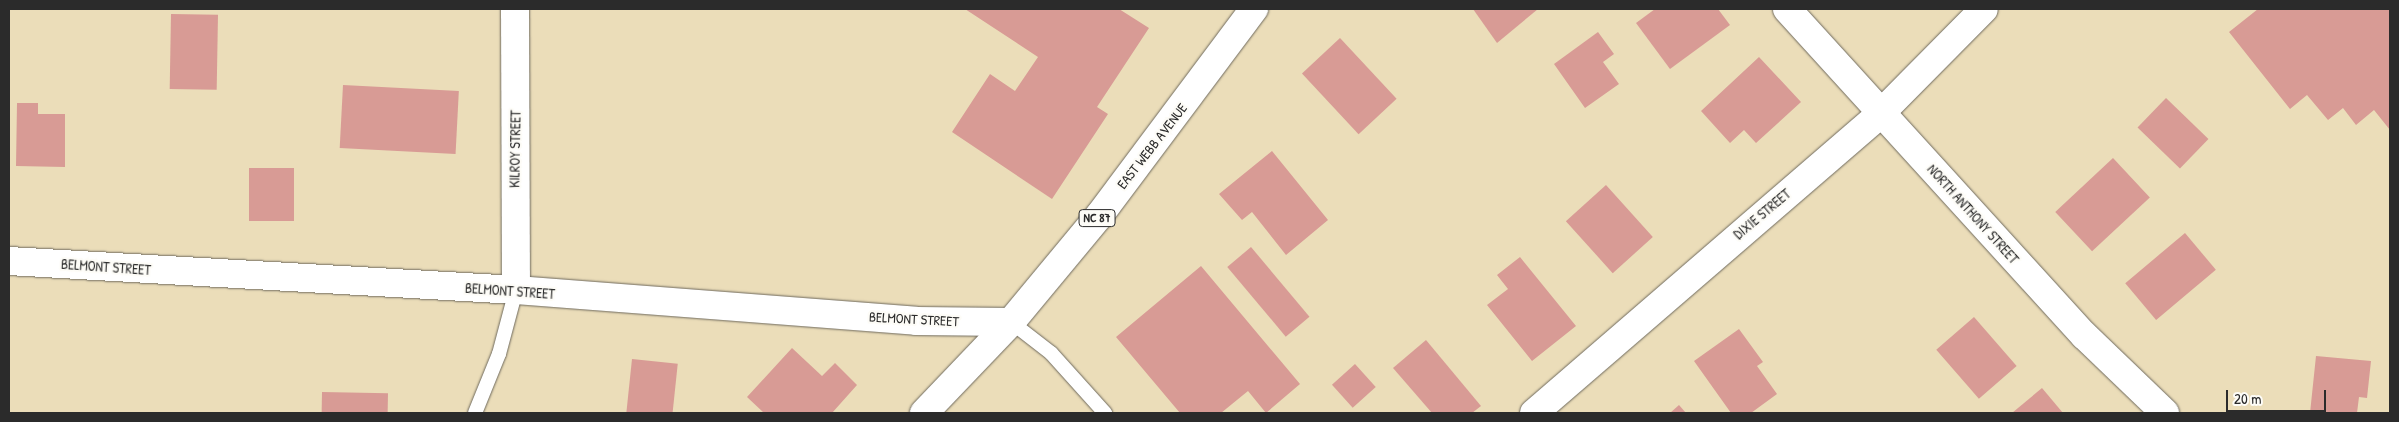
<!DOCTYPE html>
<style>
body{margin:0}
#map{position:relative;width:2399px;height:422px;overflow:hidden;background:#ebddb9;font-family:"Patrick Hand",sans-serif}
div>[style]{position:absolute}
.building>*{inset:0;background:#d89b95;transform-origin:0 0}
.roads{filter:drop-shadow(0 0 1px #6e695d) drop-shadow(0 0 1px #6e695d)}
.service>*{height:14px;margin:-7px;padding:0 7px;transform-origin:7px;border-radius:7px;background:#fff}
.minor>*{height:28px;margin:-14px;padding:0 14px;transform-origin:14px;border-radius:14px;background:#fff}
.tertiary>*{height:28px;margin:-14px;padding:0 14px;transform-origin:14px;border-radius:14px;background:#fff}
.trunk>*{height:28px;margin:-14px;padding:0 14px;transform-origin:14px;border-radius:14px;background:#fff}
span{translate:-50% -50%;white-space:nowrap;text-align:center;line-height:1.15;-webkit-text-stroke:4.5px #fdfcf7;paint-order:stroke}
.shield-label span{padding:1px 4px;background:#fdfcf7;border:1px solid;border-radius:4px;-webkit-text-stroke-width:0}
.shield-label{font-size:12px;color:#2b2b2b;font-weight:700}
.street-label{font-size:14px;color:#2b2b2b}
.frame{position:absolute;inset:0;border:10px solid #2b2b2b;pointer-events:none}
.scale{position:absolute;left:2226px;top:390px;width:100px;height:22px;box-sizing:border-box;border:2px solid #2b2b2b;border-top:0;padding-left:6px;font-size:15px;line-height:18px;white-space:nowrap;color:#2b2b2b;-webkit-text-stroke:4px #fdfcf7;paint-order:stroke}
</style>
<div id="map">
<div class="building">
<i style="clip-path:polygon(965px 9px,1119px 9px,1149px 28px,1097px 107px,1108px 114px,1052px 199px,952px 132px,990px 74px,1015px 91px,1038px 57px)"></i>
<i style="clip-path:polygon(1473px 9px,1538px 9px,1497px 43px)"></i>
<i style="clip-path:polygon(1655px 9px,1718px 9px,1730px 25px,1670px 69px,1636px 23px)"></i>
<i style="clip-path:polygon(2258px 9px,2390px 9px,2390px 130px,2374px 110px,2356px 125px,2343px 108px,2328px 120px,2307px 95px,2290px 109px,2229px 32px)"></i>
<i style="left:171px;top:14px;width:47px;height:75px;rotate:1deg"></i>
<i style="clip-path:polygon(1598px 32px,1614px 54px,1603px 62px,1619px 84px,1585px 108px,1554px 64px)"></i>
<i style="left:1340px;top:38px;width:83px;height:52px;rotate:47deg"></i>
<i style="clip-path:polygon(1759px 57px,1801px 102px,1756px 143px,1744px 130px,1730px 143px,1701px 111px)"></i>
<i style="left:343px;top:85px;width:116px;height:63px;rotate:3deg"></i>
<i style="left:2166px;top:98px;width:59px;height:41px;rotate:44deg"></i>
<i style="clip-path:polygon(17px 103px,38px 103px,38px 114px,65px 114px,65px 167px,16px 166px)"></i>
<i style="clip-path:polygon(1272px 151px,1328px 220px,1286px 255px,1252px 212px,1242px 220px,1219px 194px)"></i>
<i style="left:2113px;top:158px;width:54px;height:79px;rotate:47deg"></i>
<i style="left:249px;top:168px;width:45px;height:53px"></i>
<i style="left:1606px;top:185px;width:70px;height:54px;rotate:48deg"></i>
<i style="left:2185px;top:233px;width:48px;height:78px;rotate:50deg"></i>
<i style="left:1251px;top:247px;width:91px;height:31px;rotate:50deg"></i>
<i style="clip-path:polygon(1520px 257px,1576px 326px,1532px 361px,1487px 305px,1508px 289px,1497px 275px)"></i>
<i style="clip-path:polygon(1201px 266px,1300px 384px,1266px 413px,1248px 391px,1221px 413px,1180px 413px,1116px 337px)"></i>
<i style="left:1974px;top:317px;width:65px;height:50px;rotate:49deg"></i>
<i style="clip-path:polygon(1739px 329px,1763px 362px,1757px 366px,1777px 394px,1751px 413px,1731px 413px,1694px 361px)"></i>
<i style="clip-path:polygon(1426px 340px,1481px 406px,1472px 413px,1432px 413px,1393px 368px)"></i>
<i style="clip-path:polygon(792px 348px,822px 376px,835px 363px,857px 385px,832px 413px,764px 413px,747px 397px)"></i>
<i style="clip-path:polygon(2316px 356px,2371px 361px,2367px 398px,2359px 397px,2357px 413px,2310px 413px)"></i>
<i style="left:632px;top:359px;width:46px;height:54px;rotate:6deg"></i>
<i style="left:1355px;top:364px;width:31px;height:31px;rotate:48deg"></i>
<i style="clip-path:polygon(2042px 388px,2063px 413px,2012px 413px)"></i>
<i style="left:322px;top:392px;width:66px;height:21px;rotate:1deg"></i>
<i style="clip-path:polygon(1679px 405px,1686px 413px,1670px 413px)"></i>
</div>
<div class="roads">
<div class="service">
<i style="left:1011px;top:322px;width:51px;rotate:37.8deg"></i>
<i style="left:1051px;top:353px;width:81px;rotate:48deg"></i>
<i style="left:475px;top:413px;width:64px;rotate:-67.9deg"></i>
<i style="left:499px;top:354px;width:66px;rotate:-75.1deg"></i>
</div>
<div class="minor">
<i style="left:515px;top:9px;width:281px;rotate:89.8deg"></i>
<i style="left:1787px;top:9px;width:442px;rotate:47.7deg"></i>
<i style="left:2085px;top:336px;width:111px;rotate:43.9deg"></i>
<i style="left:1534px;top:413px;width:459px;rotate:-40.8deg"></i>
<i style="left:1881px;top:113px;width:146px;rotate:-45.3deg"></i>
</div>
<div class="tertiary">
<i style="left:9px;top:261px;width:508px;rotate:3.27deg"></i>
<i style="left:516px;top:290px;width:401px;rotate:4.4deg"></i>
<i style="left:916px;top:321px;width:95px;rotate:0.6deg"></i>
</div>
<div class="trunk">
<i style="left:924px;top:413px;width:126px;rotate:-46.3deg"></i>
<i style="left:1011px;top:322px;width:138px;rotate:-50.3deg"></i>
<i style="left:1099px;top:216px;width:259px;rotate:-53.2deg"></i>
</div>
</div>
<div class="shield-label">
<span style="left:1097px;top:218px">NC 87</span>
</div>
<div class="street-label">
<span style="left:1152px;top:146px;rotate:-52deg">EAST WEBB AVENUE</span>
<span style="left:515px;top:149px;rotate:-89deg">KILROY STREET</span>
<span style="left:1762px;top:214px;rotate:-40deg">DIXIE STREET</span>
<span style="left:1973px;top:214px;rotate:48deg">NORTH ANTHONY STREET</span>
<span style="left:106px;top:267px;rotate:4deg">BELMONT STREET</span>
<span style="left:510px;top:291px;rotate:4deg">BELMONT STREET</span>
<span style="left:914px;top:319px;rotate:3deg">BELMONT STREET</span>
</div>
<div class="frame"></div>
<div class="scale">20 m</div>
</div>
